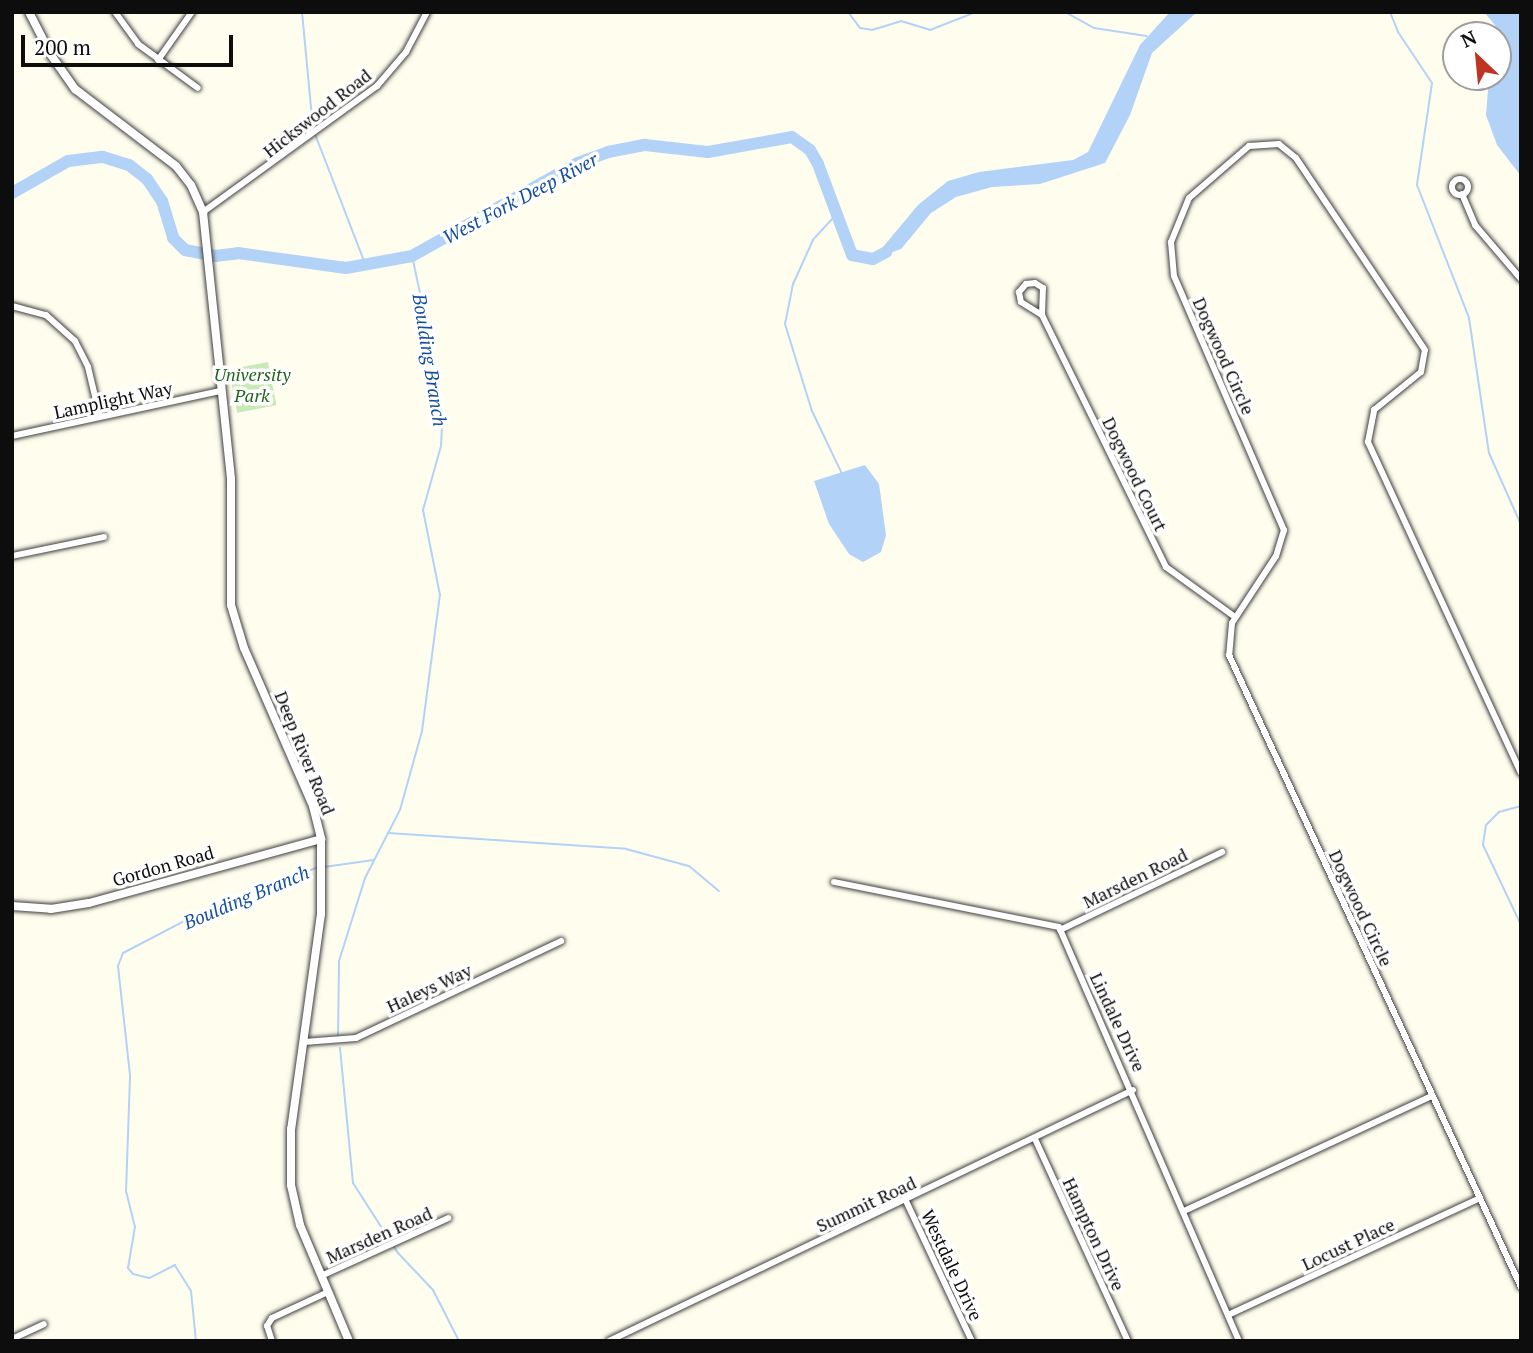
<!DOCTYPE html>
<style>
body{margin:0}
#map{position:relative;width:1533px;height:1353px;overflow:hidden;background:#fffeee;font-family:"PT Serif",serif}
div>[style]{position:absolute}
.green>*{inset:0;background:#c9eab7;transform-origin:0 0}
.water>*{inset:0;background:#b2d2f7}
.stream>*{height:2px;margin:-1px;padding:0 1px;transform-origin:1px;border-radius:1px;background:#b2d2f7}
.river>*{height:12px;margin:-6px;padding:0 6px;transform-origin:6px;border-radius:6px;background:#b2d2f7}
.roads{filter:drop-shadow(0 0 2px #404040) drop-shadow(0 0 2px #404040)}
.minor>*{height:6px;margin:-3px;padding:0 3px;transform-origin:3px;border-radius:3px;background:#fff}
.minor>.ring{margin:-3px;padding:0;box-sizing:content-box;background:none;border:6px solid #fff;border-radius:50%}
.tertiary>*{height:8px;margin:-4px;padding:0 4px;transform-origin:4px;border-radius:4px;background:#fff}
span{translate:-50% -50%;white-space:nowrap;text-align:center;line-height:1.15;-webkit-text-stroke:7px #fff;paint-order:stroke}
.street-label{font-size:18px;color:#0d0d0d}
.park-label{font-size:18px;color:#20661d;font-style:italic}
.water-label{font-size:19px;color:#154ea1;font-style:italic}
.frame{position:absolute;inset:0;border:14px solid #0d0d0d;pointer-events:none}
.north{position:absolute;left:1442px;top:21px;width:70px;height:70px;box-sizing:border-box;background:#fff;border:2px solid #9e9e9e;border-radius:50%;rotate:334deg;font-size:19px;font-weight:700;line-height:28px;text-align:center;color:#0d0d0d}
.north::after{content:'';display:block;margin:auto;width:24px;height:32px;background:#bf3524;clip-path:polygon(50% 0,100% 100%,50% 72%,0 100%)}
.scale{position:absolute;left:21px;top:35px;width:212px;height:32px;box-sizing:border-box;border:4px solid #0d0d0d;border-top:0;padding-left:9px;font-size:21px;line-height:24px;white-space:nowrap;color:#0d0d0d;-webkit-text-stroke:5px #fff;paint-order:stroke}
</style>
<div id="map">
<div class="green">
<i style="left:268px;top:362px;width:44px;height:40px;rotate:79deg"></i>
</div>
<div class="water">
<i style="clip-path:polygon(1170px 12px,1197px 12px,1152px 53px,1130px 115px,1105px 163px,1040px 184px,992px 187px,956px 197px,931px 213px,901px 249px,873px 259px,918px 205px,948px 181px,979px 172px,1073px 160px,1088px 152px,1140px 45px)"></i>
<i style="clip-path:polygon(1484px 12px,1521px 12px,1521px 176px,1497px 145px,1486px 115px,1489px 77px,1498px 77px,1503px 35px)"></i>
<i style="clip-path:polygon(865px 465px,879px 484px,886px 535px,881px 552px,863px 562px,849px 554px,829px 524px,814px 481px)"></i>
</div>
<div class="stream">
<i style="left:302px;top:12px;width:118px;rotate:84.6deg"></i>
<i style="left:848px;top:12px;width:20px;rotate:53deg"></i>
<i style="left:860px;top:28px;width:12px;rotate:9deg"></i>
<i style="left:872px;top:30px;width:30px;rotate:-17deg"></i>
<i style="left:901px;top:21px;width:30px;rotate:17deg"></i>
<i style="left:930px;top:30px;width:49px;rotate:-21.4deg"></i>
<i style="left:1065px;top:12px;width:33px;rotate:29deg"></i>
<i style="left:1094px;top:28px;width:53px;rotate:8.7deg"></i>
<i style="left:1390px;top:12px;width:22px;rotate:68deg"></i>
<i style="left:1398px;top:32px;width:61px;rotate:56.3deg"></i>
<i style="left:1432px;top:83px;width:103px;rotate:98.4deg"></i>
<i style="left:1417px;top:185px;width:143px;rotate:68.6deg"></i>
<i style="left:1469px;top:318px;width:136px;rotate:81.6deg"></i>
<i style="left:1489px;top:453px;width:79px;rotate:66deg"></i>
<i style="left:315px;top:134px;width:142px;rotate:68.9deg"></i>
<i style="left:835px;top:216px;width:33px;rotate:133deg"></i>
<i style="left:813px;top:240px;width:48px;rotate:114.4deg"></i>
<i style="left:793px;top:284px;width:41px;rotate:101.3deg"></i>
<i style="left:785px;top:324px;width:91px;rotate:72.8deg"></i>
<i style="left:812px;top:411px;width:70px;rotate:64.5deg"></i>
<i style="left:1521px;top:806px;width:23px;rotate:165deg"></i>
<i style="left:1499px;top:812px;width:18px;rotate:135deg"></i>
<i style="left:1486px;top:825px;width:20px;rotate:99deg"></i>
<i style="left:1483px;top:845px;width:89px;rotate:64.6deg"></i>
<i style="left:388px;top:833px;width:239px;rotate:3.8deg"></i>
<i style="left:626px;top:849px;width:65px;rotate:15.1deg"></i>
<i style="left:689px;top:866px;width:39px;rotate:40deg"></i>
<i style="left:324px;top:867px;width:50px;rotate:-8deg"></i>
<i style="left:338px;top:1037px;width:76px;rotate:-89.2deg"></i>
<i style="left:339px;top:961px;width:87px;rotate:-72.6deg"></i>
<i style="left:365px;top:878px;width:76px;rotate:-62.8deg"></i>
<i style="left:400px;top:810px;width:82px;rotate:-74.4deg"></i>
<i style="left:422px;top:731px;width:137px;rotate:-82.5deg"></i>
<i style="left:440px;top:595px;width:87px;rotate:-101.3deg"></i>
<i style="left:423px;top:510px;width:66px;rotate:-74.3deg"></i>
<i style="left:441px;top:446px;width:18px;rotate:-87deg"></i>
<i style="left:442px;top:428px;width:80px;rotate:-97.2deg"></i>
<i style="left:432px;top:349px;width:95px;rotate:-102.1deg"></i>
<i style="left:340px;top:1048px;width:136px;rotate:84.5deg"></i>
<i style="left:353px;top:1183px;width:83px;rotate:57.3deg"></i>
<i style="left:398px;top:1253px;width:51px;rotate:46.6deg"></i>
<i style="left:433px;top:1290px;width:57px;rotate:63deg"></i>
<i style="left:196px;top:1341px;width:50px;rotate:-95.7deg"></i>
<i style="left:191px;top:1291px;width:31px;rotate:-122deg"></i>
<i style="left:175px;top:1265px;width:29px;rotate:153deg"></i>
<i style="left:149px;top:1278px;width:16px;rotate:-166deg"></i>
<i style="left:133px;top:1274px;width:8px;rotate:-130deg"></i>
<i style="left:128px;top:1268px;width:42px;rotate:-80.3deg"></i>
<i style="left:135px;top:1227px;width:36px;rotate:-104deg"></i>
<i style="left:126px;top:1192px;width:117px;rotate:-88deg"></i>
<i style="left:130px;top:1075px;width:110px;rotate:-96.3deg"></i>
<i style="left:118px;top:966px;width:14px;rotate:-69deg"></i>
<i style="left:123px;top:953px;width:76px;rotate:-27.6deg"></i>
<i style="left:190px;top:918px;width:138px;rotate:-21.7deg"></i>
</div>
<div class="river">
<i style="left:12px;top:193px;width:64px;rotate:-29.7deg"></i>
<i style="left:68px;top:161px;width:35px;rotate:-7deg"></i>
<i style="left:103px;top:157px;width:27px;rotate:17deg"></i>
<i style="left:129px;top:165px;width:23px;rotate:38deg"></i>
<i style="left:147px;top:179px;width:27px;rotate:56deg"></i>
<i style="left:162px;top:201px;width:39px;rotate:73deg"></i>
<i style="left:173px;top:238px;width:17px;rotate:45deg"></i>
<i style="left:185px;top:250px;width:31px;rotate:11deg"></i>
<i style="left:215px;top:256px;width:23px;rotate:-7deg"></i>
<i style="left:238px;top:253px;width:109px;rotate:7.9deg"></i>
<i style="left:346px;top:268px;width:67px;rotate:-10.3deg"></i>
<i style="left:412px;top:256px;width:190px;rotate:-29.3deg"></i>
<i style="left:578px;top:163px;width:32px;rotate:-20deg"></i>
<i style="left:608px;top:152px;width:38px;rotate:-11deg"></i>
<i style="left:645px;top:145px;width:63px;rotate:6.3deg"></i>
<i style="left:708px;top:152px;width:85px;rotate:-10.1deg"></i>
<i style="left:792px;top:137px;width:22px;rotate:36deg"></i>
<i style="left:810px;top:150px;width:16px;rotate:60deg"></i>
<i style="left:818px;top:164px;width:97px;rotate:69.5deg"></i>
<i style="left:852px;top:255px;width:21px;rotate:11deg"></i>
<i style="left:873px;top:259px;width:15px;rotate:-28deg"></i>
</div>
<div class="roads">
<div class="minor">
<i style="left:115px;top:12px;width:39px;rotate:54deg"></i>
<i style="left:138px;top:44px;width:74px;rotate:36.3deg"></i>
<i style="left:158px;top:60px;width:59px;rotate:-54.7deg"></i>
<i class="ring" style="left:1452px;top:179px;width:10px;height:10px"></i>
<i style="left:1462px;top:194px;width:34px;rotate:67deg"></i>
<i style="left:1475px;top:225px;width:71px;rotate:49.6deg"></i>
<i style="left:203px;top:212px;width:215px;rotate:-35.9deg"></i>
<i style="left:377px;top:86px;width:45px;rotate:-49.5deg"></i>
<i style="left:406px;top:52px;width:45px;rotate:-62.3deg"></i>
<i style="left:12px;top:306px;width:35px;rotate:15deg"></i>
<i style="left:46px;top:315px;width:39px;rotate:42deg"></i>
<i style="left:75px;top:341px;width:29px;rotate:63deg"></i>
<i style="left:88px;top:367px;width:51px;rotate:76.5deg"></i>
<i style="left:1042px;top:315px;width:27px;rotate:-88deg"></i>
<i style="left:1043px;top:288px;width:9px;rotate:-148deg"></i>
<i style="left:1035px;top:283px;width:9px;rotate:174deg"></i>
<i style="left:1026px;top:284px;width:11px;rotate:131deg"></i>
<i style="left:1019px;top:292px;width:10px;rotate:79deg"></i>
<i style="left:1021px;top:302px;width:25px;rotate:32deg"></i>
<i style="left:1042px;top:315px;width:281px;rotate:63.8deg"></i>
<i style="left:1166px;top:567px;width:85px;rotate:35.9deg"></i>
<i style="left:12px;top:436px;width:213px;rotate:-12.2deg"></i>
<i style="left:12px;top:556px;width:94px;rotate:-11.7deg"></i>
<i style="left:1521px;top:773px;width:365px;rotate:-114.8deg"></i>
<i style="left:1368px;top:442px;width:33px;rotate:-79deg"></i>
<i style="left:1374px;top:410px;width:60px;rotate:-39deg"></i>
<i style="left:1421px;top:372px;width:22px;rotate:-80deg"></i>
<i style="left:1425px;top:350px;width:231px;rotate:-123.9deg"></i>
<i style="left:1296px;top:158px;width:22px;rotate:-141deg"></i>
<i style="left:1279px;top:144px;width:30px;rotate:176deg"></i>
<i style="left:1249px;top:146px;width:79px;rotate:139.1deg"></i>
<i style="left:1189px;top:198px;width:48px;rotate:112.2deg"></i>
<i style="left:1171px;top:242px;width:34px;rotate:85deg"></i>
<i style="left:1174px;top:276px;width:277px;rotate:66.6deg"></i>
<i style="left:1284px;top:530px;width:27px;rotate:107deg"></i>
<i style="left:1276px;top:556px;width:80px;rotate:123.3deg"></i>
<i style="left:1232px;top:623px;width:32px;rotate:95deg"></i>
<i style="left:1229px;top:655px;width:696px;rotate:65.2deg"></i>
<i style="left:834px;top:882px;width:229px;rotate:11.3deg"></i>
<i style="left:1059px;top:927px;width:451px;rotate:66.5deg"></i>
<i style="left:1060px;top:930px;width:180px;rotate:-25.7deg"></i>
<i style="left:304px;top:1042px;width:52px;rotate:-4.4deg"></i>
<i style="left:356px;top:1038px;width:227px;rotate:-25.3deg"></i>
<i style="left:1035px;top:1139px;width:222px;rotate:65.3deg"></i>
<i style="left:906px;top:1201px;width:155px;rotate:64.8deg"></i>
<i style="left:1184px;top:1211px;width:273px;rotate:-24.9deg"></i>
<i style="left:321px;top:1276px;width:140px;rotate:-24.5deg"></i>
<i style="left:1228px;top:1315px;width:278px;rotate:-24.9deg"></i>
<i style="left:12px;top:1339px;width:35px;rotate:-25deg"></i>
<i style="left:272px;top:1341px;width:16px;rotate:-108deg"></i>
<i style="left:267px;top:1326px;width:9px;rotate:-58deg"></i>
<i style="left:272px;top:1318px;width:62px;rotate:-24.9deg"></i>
<i style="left:609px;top:1341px;width:581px;rotate:-25.59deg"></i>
</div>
<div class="tertiary">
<i style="left:29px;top:12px;width:48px;rotate:62.9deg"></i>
<i style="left:51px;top:55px;width:42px;rotate:54.8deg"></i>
<i style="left:75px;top:89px;width:127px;rotate:37.3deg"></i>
<i style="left:176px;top:166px;width:24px;rotate:52deg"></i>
<i style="left:191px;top:185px;width:30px;rotate:66deg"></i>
<i style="left:203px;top:212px;width:268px;rotate:84deg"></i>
<i style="left:231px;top:479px;width:126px;rotate:90deg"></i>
<i style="left:231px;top:605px;width:45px;rotate:73.2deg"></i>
<i style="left:244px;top:648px;width:172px;rotate:66.4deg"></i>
<i style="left:313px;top:806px;width:34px;rotate:76deg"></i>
<i style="left:321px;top:839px;width:75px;rotate:90deg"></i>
<i style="left:321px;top:914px;width:217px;rotate:97.9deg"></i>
<i style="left:291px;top:1129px;width:56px;rotate:90deg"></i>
<i style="left:291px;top:1185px;width:41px;rotate:77.3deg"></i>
<i style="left:300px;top:1225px;width:126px;rotate:67.1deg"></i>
<i style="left:12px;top:906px;width:39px;rotate:4deg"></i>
<i style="left:51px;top:909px;width:38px;rotate:-9deg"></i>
<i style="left:89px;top:903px;width:241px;rotate:-15.4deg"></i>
</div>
</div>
<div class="street-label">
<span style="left:317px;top:113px;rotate:-38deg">Hickswood Road</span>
<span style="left:1224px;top:356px;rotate:66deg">Dogwood Circle</span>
<span style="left:113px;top:400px;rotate:-12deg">Lamplight Way</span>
<span style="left:1135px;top:474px;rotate:64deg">Dogwood Court</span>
<span style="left:305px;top:753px;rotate:68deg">Deep River Road</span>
<span style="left:163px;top:866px;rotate:-16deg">Gordon Road</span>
<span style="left:1135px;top:878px;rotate:-26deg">Marsden Road</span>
<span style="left:1361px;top:908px;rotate:65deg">Dogwood Circle</span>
<span style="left:429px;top:988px;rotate:-25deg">Haleys Way</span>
<span style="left:1118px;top:1022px;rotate:65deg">Lindale Drive</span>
<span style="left:866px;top:1204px;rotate:-25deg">Summit Road</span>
<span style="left:1094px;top:1234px;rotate:65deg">Hampton Drive</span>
<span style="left:379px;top:1235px;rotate:-24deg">Marsden Road</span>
<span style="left:1348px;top:1244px;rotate:-25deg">Locust Place</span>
<span style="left:952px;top:1265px;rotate:65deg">Westdale Drive</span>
</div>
<div class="park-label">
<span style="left:252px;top:385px">University<br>Park</span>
</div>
<div class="water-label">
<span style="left:520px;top:198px;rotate:-28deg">West Fork Deep River</span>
<span style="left:430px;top:360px;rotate:81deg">Boulding Branch</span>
<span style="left:246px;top:897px;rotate:-23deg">Boulding Branch</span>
</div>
<div class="frame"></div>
<div class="north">N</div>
<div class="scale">200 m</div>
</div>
